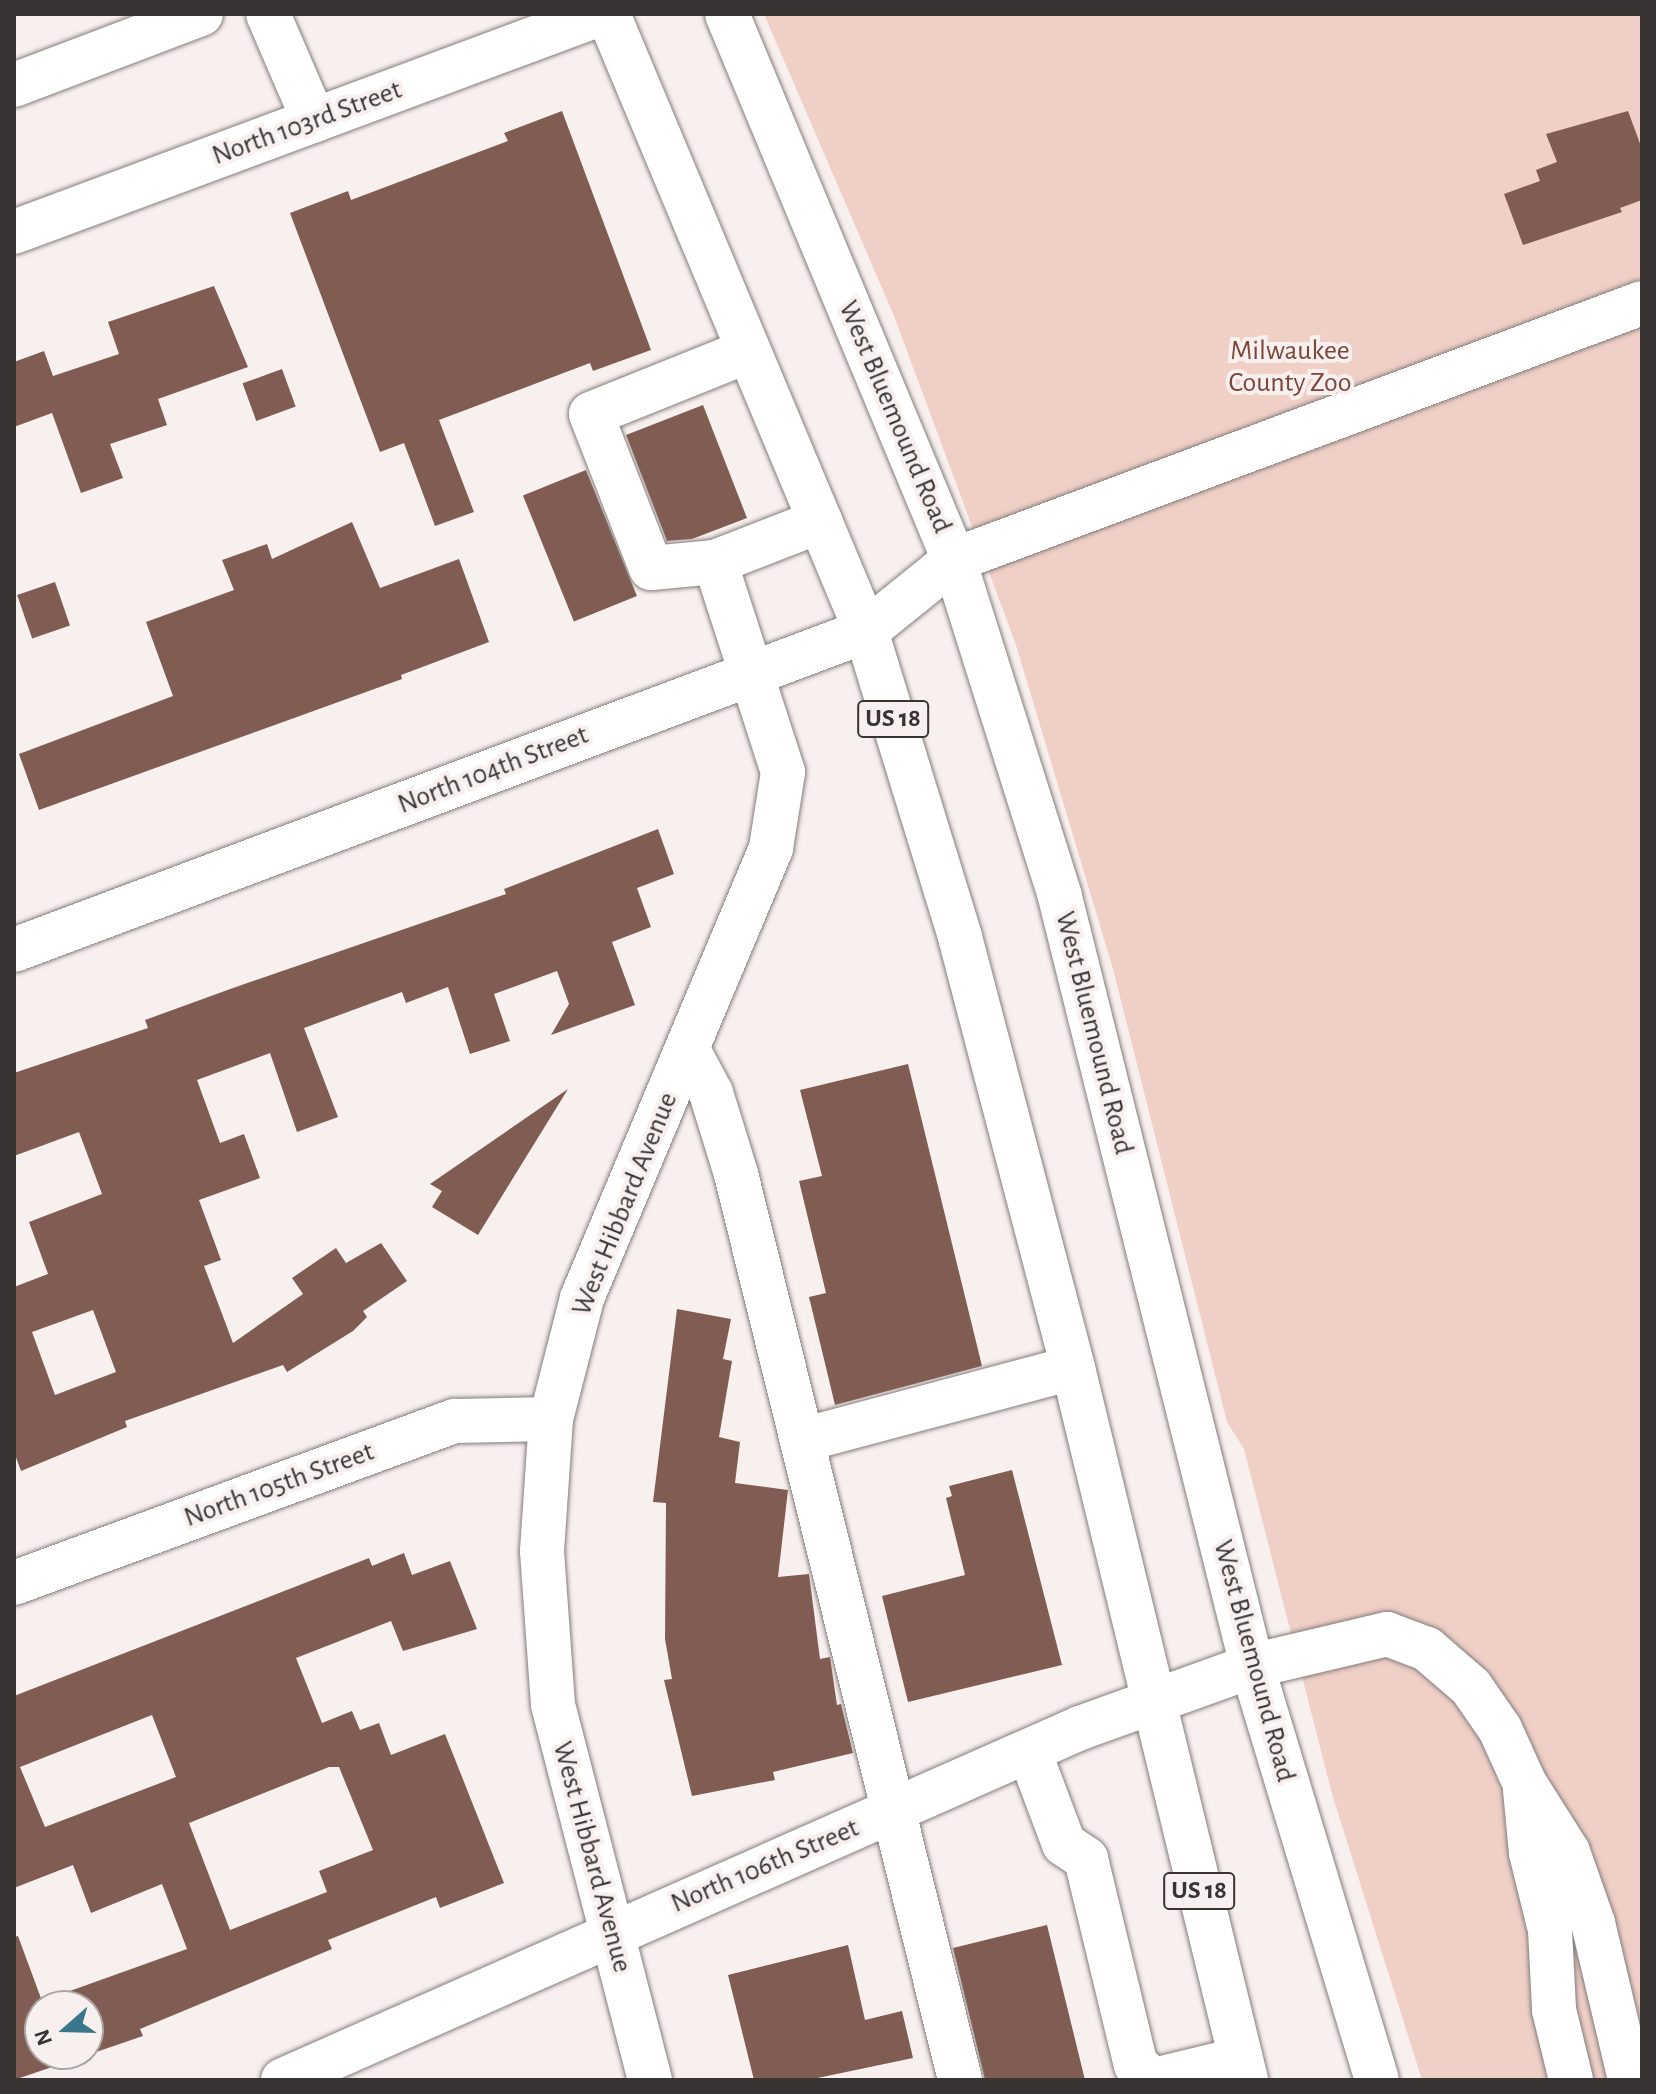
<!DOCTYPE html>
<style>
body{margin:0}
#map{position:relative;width:1656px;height:2094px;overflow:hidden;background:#f8f0ef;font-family:"Alegreya Sans",sans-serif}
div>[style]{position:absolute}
.green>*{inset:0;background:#f0cfc7}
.building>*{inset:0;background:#805c52;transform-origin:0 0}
.roads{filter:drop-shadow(0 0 2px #837d7b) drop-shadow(0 0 2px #837d7b)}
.minor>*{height:44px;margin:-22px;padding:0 22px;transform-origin:22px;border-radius:22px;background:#fff}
.major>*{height:44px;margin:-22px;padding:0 22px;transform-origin:22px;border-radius:22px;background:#fff}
span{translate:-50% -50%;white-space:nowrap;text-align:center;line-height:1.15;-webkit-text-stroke:8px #f8f0ef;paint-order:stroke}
.shield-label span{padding:2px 6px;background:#f8f0ef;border:2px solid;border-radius:6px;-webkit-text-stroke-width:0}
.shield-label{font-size:26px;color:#373433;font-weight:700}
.street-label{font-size:28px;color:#373433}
.park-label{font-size:28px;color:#7c4537}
.frame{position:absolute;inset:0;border:16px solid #373433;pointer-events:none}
.north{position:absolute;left:24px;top:1990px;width:80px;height:80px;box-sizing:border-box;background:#f8f0ef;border:2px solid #aba5a4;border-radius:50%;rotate:250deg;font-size:22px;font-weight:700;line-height:32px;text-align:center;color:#373433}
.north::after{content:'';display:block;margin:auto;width:28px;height:36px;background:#3a778d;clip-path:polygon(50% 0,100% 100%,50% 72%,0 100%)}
</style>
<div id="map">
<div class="green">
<i style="clip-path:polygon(764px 14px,1642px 14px,1642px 2080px,1422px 2080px,1332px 1794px,1244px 1449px,1227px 1422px,1113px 969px,1016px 645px,894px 316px)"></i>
</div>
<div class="building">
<i style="clip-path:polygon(562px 111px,651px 350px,593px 371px,590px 363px,439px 420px,474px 512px,435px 526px,404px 443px,380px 452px,290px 213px,348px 191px,351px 200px,508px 141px,504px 133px)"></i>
<i style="clip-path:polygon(1628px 111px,1642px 149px,1642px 200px,1620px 208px,1622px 212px,1523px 245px,1504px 194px,1540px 181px,1536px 170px,1557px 162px,1546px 134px)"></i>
<i style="clip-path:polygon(214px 286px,248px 367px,158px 399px,167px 425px,110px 444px,123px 478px,81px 493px,52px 413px,14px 427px,14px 362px,44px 351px,53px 376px,119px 354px,108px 322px)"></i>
<i style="left:282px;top:369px;width:40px;height:42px;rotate:70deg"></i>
<i style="clip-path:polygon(703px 405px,747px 518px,692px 539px,667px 541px,626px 435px)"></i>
<i style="left:586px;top:470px;width:136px;height:68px;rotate:68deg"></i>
<i style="clip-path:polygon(352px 522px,380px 588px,459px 559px,489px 642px,401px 675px,402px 679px,39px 810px,19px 754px,173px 696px,146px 622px,234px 590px,222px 560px,267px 544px,272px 559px)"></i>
<i style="left:55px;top:582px;width:46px;height:40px;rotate:71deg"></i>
<i style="clip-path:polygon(evenodd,658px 829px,674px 874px,637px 888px,651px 927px,612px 942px,635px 1005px,551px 1035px,569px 1004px,557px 971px,494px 994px,510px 1041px,470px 1054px,448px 987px,406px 1003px,402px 992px,304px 1028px,338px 1117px,297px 1132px,270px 1053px,197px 1080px,220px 1143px,244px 1134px,260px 1178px,199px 1200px,221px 1260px,204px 1266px,233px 1343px,303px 1294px,292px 1278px,336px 1248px,346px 1263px,381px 1243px,407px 1281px,363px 1311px,367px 1317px,353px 1331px,287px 1372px,283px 1365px,125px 1421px,127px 1427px,21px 1471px,14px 1452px,14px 1287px,48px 1274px,29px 1222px,102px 1194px,79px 1132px,14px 1156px,14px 1073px,148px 1028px,145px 1020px,233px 988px,506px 894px,504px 889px,658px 829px,93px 1310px,116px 1372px,55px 1395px,32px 1332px,93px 1310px)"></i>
<i style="clip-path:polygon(908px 1064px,982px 1366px,835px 1405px,809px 1297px,826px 1293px,799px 1181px,822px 1176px,800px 1090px)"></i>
<i style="clip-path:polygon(568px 1089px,478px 1235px,432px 1207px,442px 1191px,430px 1184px)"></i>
<i style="clip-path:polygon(677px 1309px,731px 1319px,723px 1359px,732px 1361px,719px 1437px,740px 1442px,735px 1483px,788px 1490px,778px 1577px,809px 1574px,820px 1659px,830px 1657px,837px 1705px,841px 1704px,853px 1753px,773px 1772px,775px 1780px,692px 1796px,664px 1680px,672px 1679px,665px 1639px,666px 1503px,653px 1502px)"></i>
<i style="clip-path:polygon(1012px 1470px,1062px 1665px,908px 1702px,882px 1596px,965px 1575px,946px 1498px,952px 1496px,949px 1486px)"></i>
<i style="clip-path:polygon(evenodd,404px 1553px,412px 1575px,450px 1561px,477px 1629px,403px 1651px,391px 1621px,296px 1658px,322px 1723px,352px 1711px,360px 1730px,379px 1723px,391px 1755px,445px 1734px,504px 1883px,440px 1908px,436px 1897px,328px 1940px,332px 1949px,140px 2029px,143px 2036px,14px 2080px,14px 1937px,18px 1936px,42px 2001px,187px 1949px,162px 1884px,91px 1913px,73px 1865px,14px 1888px,14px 1696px,369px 1558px,372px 1566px,404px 1553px,152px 1715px,176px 1777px,45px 1827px,20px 1767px,152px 1715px,404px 1553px,329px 1767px,339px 1767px,373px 1850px,319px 1871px,327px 1892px,230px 1930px,189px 1823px,329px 1767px,404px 1553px,40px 2006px,88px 2006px,88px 2054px,40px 2054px,40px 2006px)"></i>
<i style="clip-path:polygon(1047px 1925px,1085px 2080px,985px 2080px,953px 1948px)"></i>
<i style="clip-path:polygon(848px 1945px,865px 2020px,902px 2011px,913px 2058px,808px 2080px,754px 2080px,728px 1975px)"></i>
</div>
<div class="roads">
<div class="minor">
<i style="left:268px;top:14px;width:116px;rotate:66.7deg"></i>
<i style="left:14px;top:85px;width:200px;rotate:-20.8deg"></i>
<i style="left:14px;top:232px;width:625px;rotate:-20.41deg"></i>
<i style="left:715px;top:562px;width:64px;rotate:174.6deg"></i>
<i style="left:651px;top:568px;width:165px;rotate:-111.3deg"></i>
<i style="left:591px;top:414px;width:169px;rotate:-21.9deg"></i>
<i style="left:14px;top:950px;width:910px;rotate:-20.53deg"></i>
<i style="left:866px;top:631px;width:113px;rotate:-38.9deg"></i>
<i style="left:954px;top:560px;width:734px;rotate:-20.48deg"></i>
<i style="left:689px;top:1052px;width:47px;rotate:61.8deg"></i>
<i style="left:711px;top:1093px;width:85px;rotate:72.8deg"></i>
<i style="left:736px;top:1174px;width:933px;rotate:76.11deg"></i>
<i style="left:802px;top:1440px;width:280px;rotate:-14.9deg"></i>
<i style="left:14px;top:1583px;width:470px;rotate:-20.2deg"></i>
<i style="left:455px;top:1421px;width:96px;rotate:-1.2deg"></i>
<i style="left:1029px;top:1751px;width:99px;rotate:69.4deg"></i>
<i style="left:1064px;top:1844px;width:27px;rotate:34deg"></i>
<i style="left:1086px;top:1859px;width:212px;rotate:76.4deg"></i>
<i style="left:1136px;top:2065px;width:23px;rotate:41deg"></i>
<i style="left:1525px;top:1790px;width:63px;rotate:84.6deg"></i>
<i style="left:1531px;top:1853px;width:79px;rotate:76.1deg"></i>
<i style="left:1550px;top:1930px;width:80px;rotate:87.1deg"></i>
<i style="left:1554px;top:2010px;width:72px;rotate:76.3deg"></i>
<i style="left:283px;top:2080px;width:871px;rotate:-23.83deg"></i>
<i style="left:1080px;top:1728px;width:183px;rotate:-19.8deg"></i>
<i style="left:1252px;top:1666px;width:139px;rotate:-13.3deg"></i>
<i style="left:1387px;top:1634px;width:43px;rotate:20.6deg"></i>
<i style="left:1427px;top:1649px;width:58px;rotate:40.8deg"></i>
<i style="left:1471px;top:1687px;width:51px;rotate:55.4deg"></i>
<i style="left:1500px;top:1729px;width:60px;rotate:65.6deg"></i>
<i style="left:1525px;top:1784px;width:80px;rotate:57.7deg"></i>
<i style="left:1568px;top:1852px;width:75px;rotate:70.6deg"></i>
<i style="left:1593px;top:1923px;width:161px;rotate:76.7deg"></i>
<i style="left:650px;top:2080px;width:387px;rotate:-104.5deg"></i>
<i style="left:553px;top:1705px;width:154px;rotate:-94.1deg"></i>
<i style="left:542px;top:1551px;width:132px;rotate:-86.1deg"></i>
<i style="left:551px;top:1419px;width:125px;rotate:-75.6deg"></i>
<i style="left:582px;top:1298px;width:488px;rotate:-67.2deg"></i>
<i style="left:771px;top:848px;width:77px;rotate:-81deg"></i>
<i style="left:783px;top:772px;width:221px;rotate:-107.9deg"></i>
<i style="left:715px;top:562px;width:113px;rotate:-21.3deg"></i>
<i style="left:1154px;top:2080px;width:89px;rotate:-13.6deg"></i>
</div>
<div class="major">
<i style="left:608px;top:14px;width:669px;rotate:67.31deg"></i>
<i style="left:866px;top:631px;width:320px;rotate:72.9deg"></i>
<i style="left:960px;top:937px;width:446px;rotate:75.3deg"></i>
<i style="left:1073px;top:1368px;width:733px;rotate:76.34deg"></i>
<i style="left:727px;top:14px;width:591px;rotate:67.42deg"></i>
<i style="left:954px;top:560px;width:353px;rotate:72.5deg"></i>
<i style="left:1060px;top:897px;width:793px;rotate:75.98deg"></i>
<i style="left:1252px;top:1666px;width:432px;rotate:73.2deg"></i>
</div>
</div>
<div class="shield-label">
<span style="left:893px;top:719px">US 18</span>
<span style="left:1199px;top:1891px">US 18</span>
</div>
<div class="street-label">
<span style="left:307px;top:123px;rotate:-20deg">North 103rd Street</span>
<span style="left:895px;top:417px;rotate:67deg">West Bluemound Road</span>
<span style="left:493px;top:770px;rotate:-21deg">North 104th Street</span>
<span style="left:1094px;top:1033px;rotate:76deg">West Bluemound Road</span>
<span style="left:625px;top:1204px;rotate:-68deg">West Hibbard Avenue</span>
<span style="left:279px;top:1485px;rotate:-20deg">North 105th Street</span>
<span style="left:1254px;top:1661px;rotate:75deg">West Bluemound Road</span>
<span style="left:592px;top:1857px;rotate:75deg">West Hibbard Avenue</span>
<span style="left:765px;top:1866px;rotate:-23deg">North 106th Street</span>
</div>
<div class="park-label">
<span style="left:1290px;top:367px">Milwaukee<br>County Zoo</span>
</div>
<div class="frame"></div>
<div class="north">N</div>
</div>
